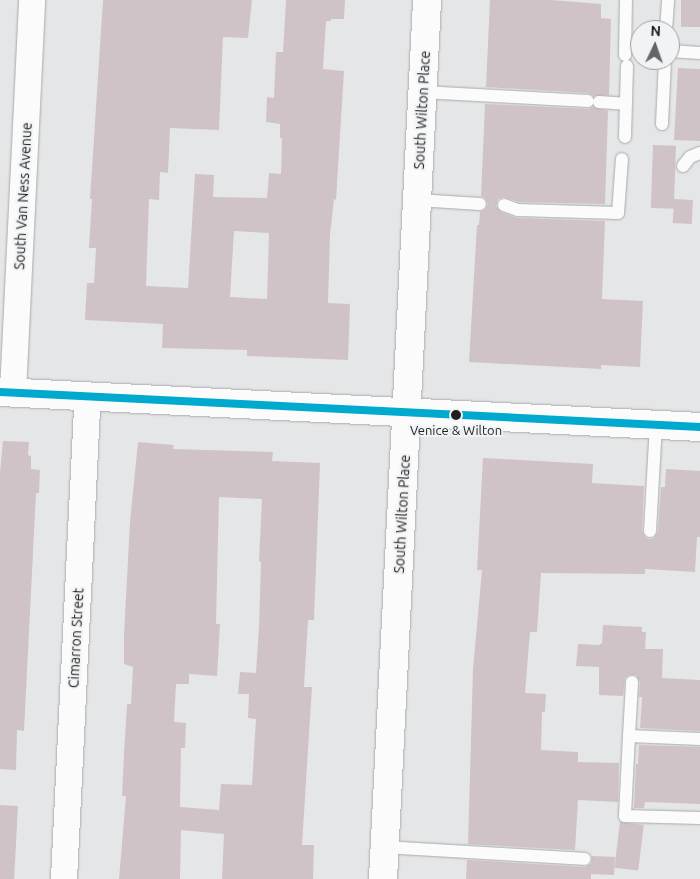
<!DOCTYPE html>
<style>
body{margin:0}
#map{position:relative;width:700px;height:879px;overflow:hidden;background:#e5e6e7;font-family:Ubuntu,sans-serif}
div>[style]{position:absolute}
.building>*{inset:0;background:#d0c3c8;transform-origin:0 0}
.roads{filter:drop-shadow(0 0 1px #a8aaaa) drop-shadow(0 0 1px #a8aaaa)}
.service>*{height:12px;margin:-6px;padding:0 6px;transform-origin:6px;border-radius:6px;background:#fbfbfb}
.minor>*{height:26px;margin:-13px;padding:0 13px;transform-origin:13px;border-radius:13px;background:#fbfbfb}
.tertiary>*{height:28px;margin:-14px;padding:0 14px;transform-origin:14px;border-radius:14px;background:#fbfbfb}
.secondary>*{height:28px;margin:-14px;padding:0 14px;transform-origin:14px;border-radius:14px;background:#fbfbfb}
.bus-1>*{height:8px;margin:-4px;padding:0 4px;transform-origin:4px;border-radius:4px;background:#00a9ce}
.dots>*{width:14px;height:14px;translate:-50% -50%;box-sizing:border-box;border:2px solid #f1f3f5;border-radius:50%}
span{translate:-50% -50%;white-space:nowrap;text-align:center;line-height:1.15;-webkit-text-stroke:4px #f1f3f5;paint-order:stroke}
.bus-label{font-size:13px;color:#1e1f20}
.street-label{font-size:14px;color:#1e1f20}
.north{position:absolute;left:630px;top:20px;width:50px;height:50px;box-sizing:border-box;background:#f1f3f5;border:1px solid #9d9ea0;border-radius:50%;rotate:3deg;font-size:14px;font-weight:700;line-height:20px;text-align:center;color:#1e1f20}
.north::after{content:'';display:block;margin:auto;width:18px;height:22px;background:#646566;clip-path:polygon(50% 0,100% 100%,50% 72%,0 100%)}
</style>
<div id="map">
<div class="building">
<i style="clip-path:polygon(evenodd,103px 0,252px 0,248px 38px,223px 37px,219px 130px,170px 128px,168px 173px,160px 172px,159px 200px,149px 199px,146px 286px,188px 288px,195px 174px,214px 175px,213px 197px,267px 198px,269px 173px,281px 174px,282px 138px,280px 138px,280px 124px,266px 122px,267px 97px,274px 98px,276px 52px,283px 52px,286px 0,345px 0,344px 19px,331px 19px,331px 21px,326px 21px,323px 69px,344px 71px,336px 200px,334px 199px,330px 235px,328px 303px,350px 304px,348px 360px,247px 356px,247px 350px,162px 348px,163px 324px,85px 320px,87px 283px,94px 283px,96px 248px,89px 248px,92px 199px,90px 199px,103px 0,234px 231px,269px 233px,267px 299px,230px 297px,234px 231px)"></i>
<i style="clip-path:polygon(490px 0,551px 0,601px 4px,601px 18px,611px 19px,609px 95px,594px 96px,588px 93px,486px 87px)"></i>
<i style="left:681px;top:0;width:19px;height:27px"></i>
<i style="clip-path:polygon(678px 68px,700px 69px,700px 141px,674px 140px)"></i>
<i style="clip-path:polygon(485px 104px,588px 109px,593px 107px,608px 111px,605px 204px,520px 202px,503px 197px,498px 199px,496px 206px,501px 212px,517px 218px,605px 221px,602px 299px,643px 301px,640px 367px,601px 365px,601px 369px,469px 362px,477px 225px,479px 225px,480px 212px,486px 209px,488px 204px,485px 198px,481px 196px)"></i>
<i style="left:653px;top:145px;width:23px;height:63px;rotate:2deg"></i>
<i style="left:674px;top:199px;width:19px;height:24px;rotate:3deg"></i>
<i style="clip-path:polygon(3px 441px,29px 442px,28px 455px,31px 456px,31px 469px,40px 470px,39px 493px,36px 493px,24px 731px,17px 730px,16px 770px,0 769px,0 473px)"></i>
<i style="clip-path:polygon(evenodd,138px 442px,174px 445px,173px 449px,273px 452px,272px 461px,320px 463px,314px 620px,308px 620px,304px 687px,312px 687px,302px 845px,314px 845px,313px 879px,222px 879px,224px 834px,181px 830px,180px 879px,119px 879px,126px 796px,122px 796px,124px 753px,127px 704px,131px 704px,133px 667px,124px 664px,124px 635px,130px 522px,138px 442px,219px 497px,262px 499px,259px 561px,261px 562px,259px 626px,256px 673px,240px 672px,238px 694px,249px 694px,248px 718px,256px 719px,252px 785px,221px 784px,219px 810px,180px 807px,181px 748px,185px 748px,186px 723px,174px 722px,176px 684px,189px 684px,189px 674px,217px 676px,220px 624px,216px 624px,219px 497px)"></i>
<i style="clip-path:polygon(483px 458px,593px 464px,592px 483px,644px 486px,642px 531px,645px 537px,649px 539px,654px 538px,658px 532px,661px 487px,665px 487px,666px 469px,700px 471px,700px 537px,697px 537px,695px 572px,645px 569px,645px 574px,541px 573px,537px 632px,530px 632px,525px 693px,546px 694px,545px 712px,542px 712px,541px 750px,578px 752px,578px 762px,619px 763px,618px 802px,578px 800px,575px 850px,468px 844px,473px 669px,482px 570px,477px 570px)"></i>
<i style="clip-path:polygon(603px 625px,642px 627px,642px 632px,646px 632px,645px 649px,663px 649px,662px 678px,700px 680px,700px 731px,640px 728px,642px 697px,639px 697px,640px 682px,636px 675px,629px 675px,625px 678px,623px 696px,599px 695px,599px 667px,576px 666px,578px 644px,599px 645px,602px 643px)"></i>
<i style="clip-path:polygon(639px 745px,700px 747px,700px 804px,645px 802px,644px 808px,634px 808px,636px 764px,638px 764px)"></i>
<i style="left:0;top:805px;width:18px;height:74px;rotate:3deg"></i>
<i style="left:620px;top:822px;width:24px;height:46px;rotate:7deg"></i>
<i style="clip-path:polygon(592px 856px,615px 857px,614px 875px,591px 874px,591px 879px,466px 879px,467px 860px,585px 867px,591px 864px)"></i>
</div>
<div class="roads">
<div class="service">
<i style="left:666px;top:30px;width:30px;rotate:-86deg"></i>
<i style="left:670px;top:51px;width:30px;rotate:4deg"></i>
<i style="left:625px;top:55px;width:55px;rotate:-89deg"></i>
<i style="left:422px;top:92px;width:166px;rotate:3.1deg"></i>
<i style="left:599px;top:102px;width:26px;rotate:4deg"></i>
<i style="left:662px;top:124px;width:64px;rotate:-87.3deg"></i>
<i style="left:625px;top:137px;width:71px;rotate:-88.4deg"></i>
<i style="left:683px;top:166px;width:11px;rotate:-52deg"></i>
<i style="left:690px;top:157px;width:11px;rotate:-22deg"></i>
<i style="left:417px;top:200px;width:63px;rotate:3.6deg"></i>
<i style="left:504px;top:205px;width:15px;rotate:20deg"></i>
<i style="left:518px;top:210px;width:100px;rotate:1.7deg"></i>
<i style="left:618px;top:213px;width:54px;rotate:-85.8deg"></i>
<i style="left:650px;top:531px;width:106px;rotate:-86.8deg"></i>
<i style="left:629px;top:736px;width:54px;rotate:-86.8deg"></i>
<i style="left:700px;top:739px;width:71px;rotate:-177.6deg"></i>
<i style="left:629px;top:736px;width:80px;rotate:92.9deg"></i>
<i style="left:625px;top:816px;width:75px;rotate:1.5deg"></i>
<i style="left:385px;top:847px;width:200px;rotate:3.4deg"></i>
</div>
<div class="minor">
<i style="left:13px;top:392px;width:392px;rotate:-87.2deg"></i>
<i style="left:64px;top:879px;width:484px;rotate:-87.2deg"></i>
</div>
<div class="tertiary">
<i style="left:383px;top:879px;width:880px;rotate:-87.13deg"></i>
</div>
<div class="secondary">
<i style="left:0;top:392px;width:701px;rotate:2.86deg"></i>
</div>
</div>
<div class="bus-1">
<i style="left:0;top:392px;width:701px;rotate:2.86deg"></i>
</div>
<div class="dots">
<i style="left:456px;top:415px;background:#1e1f20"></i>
</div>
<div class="bus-label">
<span style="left:456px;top:430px">Venice &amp; Wilton</span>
</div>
<div class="street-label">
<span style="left:422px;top:110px;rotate:-87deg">South Wilton Place</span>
<span style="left:23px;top:196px;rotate:-87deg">South Van Ness Avenue</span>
<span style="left:402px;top:514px;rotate:-87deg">South Wilton Place</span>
<span style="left:76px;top:638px;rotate:-87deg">Cimarron Street</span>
</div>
<div class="north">N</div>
</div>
